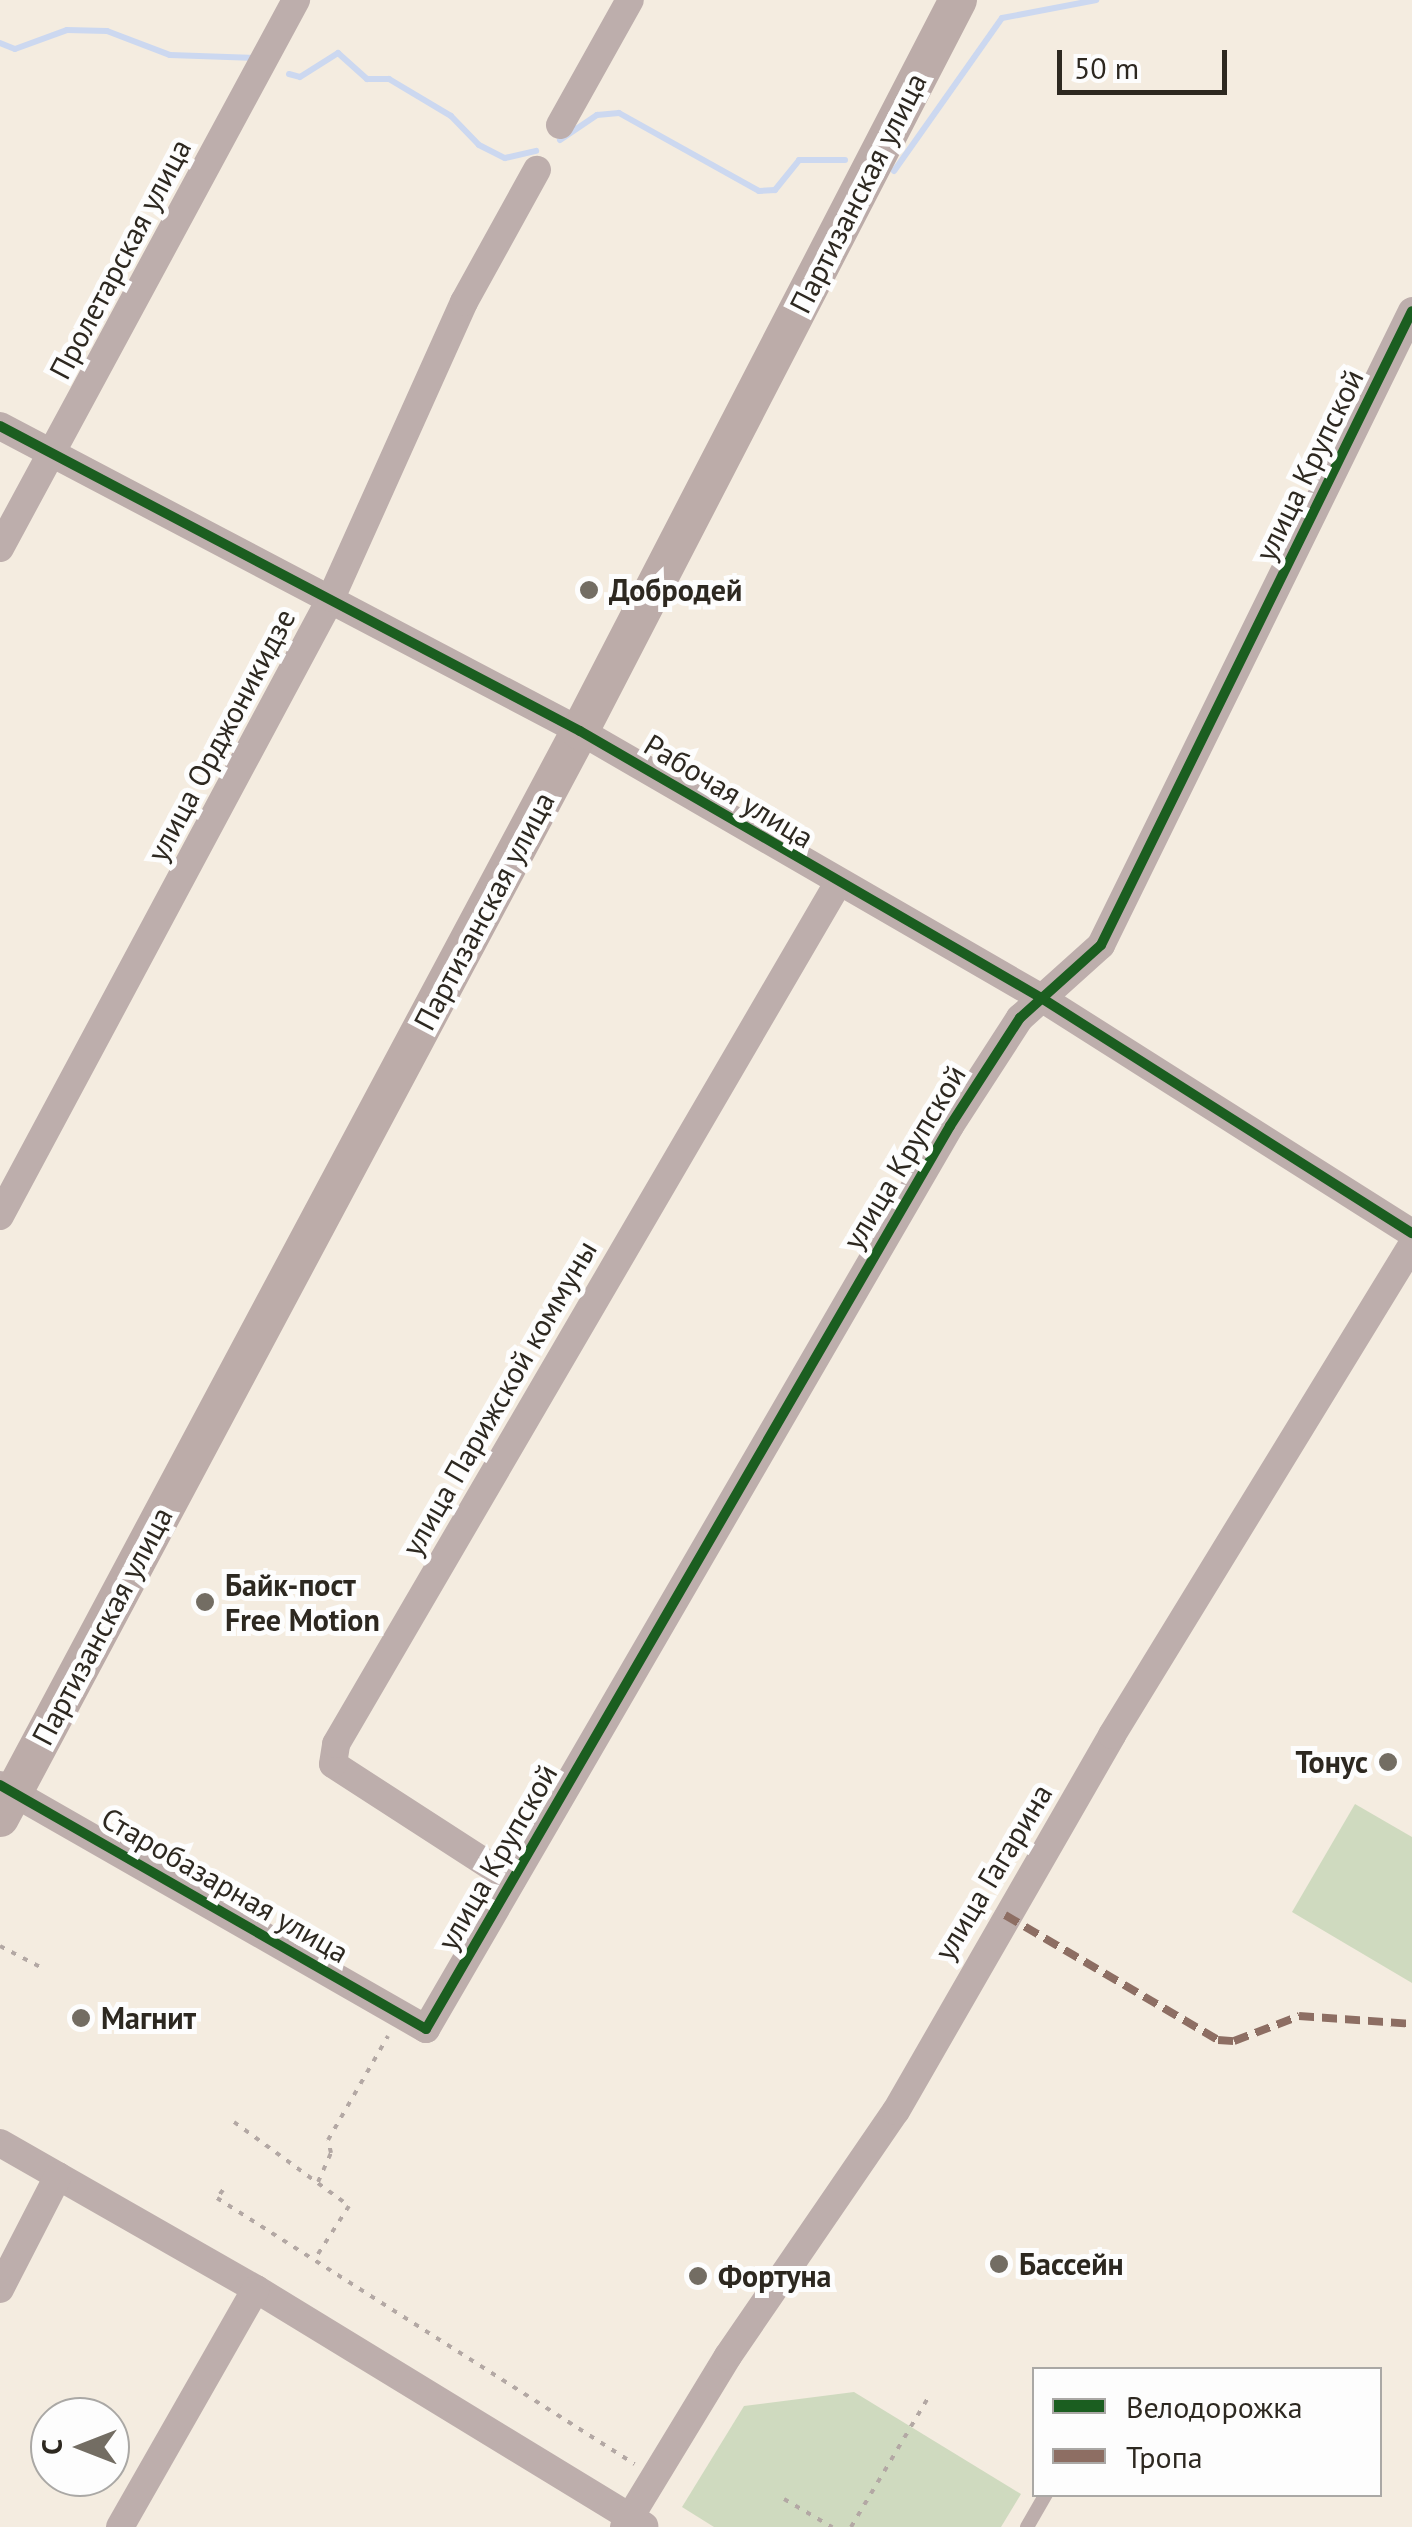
<!DOCTYPE html>
<meta charset="utf-8">
<style>
body{margin:0}
#map{position:relative;width:1412px;height:2527px;overflow:hidden;background:#f4ece0;font-family:"PT Sans",sans-serif}
div>[style]{position:absolute}
.green>*{inset:0;background:#cfdabf}
.stream>*{height:6px;margin:-3px;padding:0 3px;transform-origin:3px;border-radius:3px;background:#ccd8f0}
.path>*{height:4px;margin-top:-2px;transform-origin:0;background:repeating-linear-gradient(90deg,#b3a8a4 0 5px,transparent 0 13px)}
.service>*{height:14px;margin:-7px;padding:0 7px;transform-origin:7px;border-radius:7px;background:#bdaeac}
.minor>*{height:28px;margin:-14px;padding:0 14px;transform-origin:14px;border-radius:14px;background:#bdaeac}
.secondary>*{height:38px;margin:-19px;padding:0 19px;transform-origin:19px;border-radius:19px;background:#bcaca9}
.quiet>*{height:8px;margin-top:-4px;transform-origin:0;background:repeating-linear-gradient(90deg,#8d6e63 0 15px,transparent 0 23px)}
.cycleway>*{height:10px;margin:-5px;padding:0 5px;transform-origin:5px;border-radius:5px;background:#1b5e20}
.dots>*{width:28px;height:28px;translate:-50% -50%;box-sizing:border-box;border:5px solid #fdfdfd;border-radius:50%}
span{translate:-50% -50%;white-space:nowrap;text-align:center;line-height:1.15;-webkit-text-stroke:10px #fdfdfd;paint-order:stroke}
.street-label{font-size:30px;color:#2d2820}
.poi-label{font-size:30px;color:#2d2820;font-weight:700}
.left{translate:0 -50%;text-align:left}
.right{translate:-100% -50%;text-align:right}
.legend{position:absolute;left:1032px;top:2367px;width:350px;height:130px;box-sizing:border-box;background:#fdfdfd;border:2px solid #aaa8a5;margin:0;padding:12px 18px;list-style:none;font-size:30px;color:#2d2820}
.legend li{display:flex;align-items:center;gap:20px;height:50px}
.legend b{width:50px;border:2px solid #aaa8a5}
.north{position:absolute;left:30px;top:2397px;width:100px;height:100px;box-sizing:border-box;background:#fdfdfd;border:2px solid #aaa8a5;border-radius:50%;rotate:270deg;font-size:28px;font-weight:700;line-height:40px;text-align:center;color:#2d2820}
.north::after{content:'';display:block;margin:auto;width:35px;height:45px;background:#736d63;clip-path:polygon(50% 0,100% 100%,50% 72%,0 100%)}
.scale{position:absolute;left:1057px;top:50px;width:170px;height:45px;box-sizing:border-box;border:5px solid #2d2820;border-top:0;padding-left:12px;font-size:30px;line-height:35px;white-space:nowrap;color:#2d2820;-webkit-text-stroke:8px #fdfdfd;paint-order:stroke}
</style>
<div id="map">
<div class="green">
<i style="clip-path:polygon(1355px 1804px,1412px 1837px,1412px 1983px,1292px 1912px)"></i>
<i style="clip-path:polygon(854px 2392px,1021px 2494px,1001px 2527px,714px 2527px,682px 2507px,744px 2406px)"></i>
</div>
<div class="stream">
<i style="left:0;top:43px;width:16px;rotate:22deg"></i>
<i style="left:15px;top:49px;width:55px;rotate:-20.1deg"></i>
<i style="left:67px;top:30px;width:40px;rotate:1.4deg"></i>
<i style="left:107px;top:31px;width:67px;rotate:20.9deg"></i>
<i style="left:170px;top:55px;width:87px;rotate:2deg"></i>
<i style="left:289px;top:74px;width:11px;rotate:15deg"></i>
<i style="left:300px;top:77px;width:45px;rotate:-32.3deg"></i>
<i style="left:338px;top:53px;width:39px;rotate:42deg"></i>
<i style="left:367px;top:79px;width:22px"></i>
<i style="left:389px;top:79px;width:72px;rotate:30.8deg"></i>
<i style="left:451px;top:116px;width:40px;rotate:46deg"></i>
<i style="left:479px;top:145px;width:29px;rotate:27deg"></i>
<i style="left:505px;top:158px;width:32px;rotate:-13deg"></i>
<i style="left:560px;top:140px;width:45px;rotate:-34deg"></i>
<i style="left:597px;top:115px;width:22px;rotate:-5deg"></i>
<i style="left:619px;top:113px;width:160px;rotate:29.1deg"></i>
<i style="left:759px;top:191px;width:16px;rotate:-4deg"></i>
<i style="left:775px;top:190px;width:38px;rotate:-51deg"></i>
<i style="left:799px;top:160px;width:46px"></i>
<i style="left:894px;top:171px;width:187px;rotate:-54.8deg"></i>
<i style="left:1002px;top:18px;width:96px;rotate:-10.8deg"></i>
</div>
<div class="path">
<i style="left:0;top:1946px;width:47px;rotate:27.6deg"></i>
<i style="left:234px;top:2122px;width:142px;rotate:36.1deg"></i>
<i style="left:349px;top:2206px;width:64px;rotate:122.9deg"></i>
<i style="left:318px;top:2182px;width:32px;rotate:-66deg"></i>
<i style="left:331px;top:2153px;width:13px;rotate:-103deg"></i>
<i style="left:328px;top:2140px;width:120px;rotate:-60deg"></i>
<i style="left:223px;top:2190px;width:10px;rotate:127deg"></i>
<i style="left:217px;top:2198px;width:495px;rotate:32.5deg"></i>
<i style="left:784px;top:2499px;width:56px;rotate:30.3deg"></i>
<i style="left:851px;top:2527px;width:150px;rotate:-59.2deg"></i>
</div>
<div class="service">
<i style="left:1027px;top:2527px;width:38px;rotate:-60deg"></i>
</div>
<div class="minor">
<i style="left:560px;top:125px;width:143px;rotate:-60.8deg"></i>
<i style="left:0;top:426px;width:655px;rotate:27.74deg"></i>
<i style="left:580px;top:731px;width:535px;rotate:30.06deg"></i>
<i style="left:1043px;top:999px;width:437px;rotate:32.4deg"></i>
<i style="left:0;top:548px;width:623px;rotate:-61.62deg"></i>
<i style="left:0;top:1216px;width:701px;rotate:-61.83deg"></i>
<i style="left:331px;top:598px;width:325px;rotate:-65.8deg"></i>
<i style="left:464px;top:302px;width:151px;rotate:-61.1deg"></i>
<i style="left:0;top:1785px;width:491px;rotate:29.8deg"></i>
<i style="left:426px;top:2029px;width:1044px;rotate:-59.87deg"></i>
<i style="left:950px;top:1126px;width:129px;rotate:-57.1deg"></i>
<i style="left:1020px;top:1018px;width:109px;rotate:-42deg"></i>
<i style="left:1101px;top:945px;width:706px;rotate:-63.87deg"></i>
<i style="left:512px;top:1880px;width:213px;rotate:-147.1deg"></i>
<i style="left:333px;top:1764px;width:20px;rotate:-81deg"></i>
<i style="left:336px;top:1744px;width:994px;rotate:-59.75deg"></i>
<i style="left:0;top:2143px;width:295px;rotate:29.7deg"></i>
<i style="left:256px;top:2289px;width:455px;rotate:31.4deg"></i>
<i style="left:0;top:2289px;width:127px;rotate:-62.8deg"></i>
<i style="left:120px;top:2527px;width:274px;rotate:-60.3deg"></i>
<i style="left:624px;top:2527px;width:200px;rotate:-58.7deg"></i>
<i style="left:728px;top:2356px;width:297px;rotate:-55.6deg"></i>
<i style="left:896px;top:2111px;width:434px;rotate:-60.1deg"></i>
<i style="left:1112px;top:1735px;width:575px;rotate:-58.52deg"></i>
</div>
<div class="secondary">
<i style="left:0;top:1818px;width:1232px;rotate:-61.92deg"></i>
<i style="left:580px;top:731px;width:823px;rotate:-62.66deg"></i>
</div>
<div class="quiet">
<i style="left:1005px;top:1915px;width:247px;rotate:30.4deg"></i>
<i style="left:1218px;top:2040px;width:16px;rotate:4deg"></i>
<i style="left:1234px;top:2041px;width:70px;rotate:-21deg"></i>
<i style="left:1299px;top:2016px;width:113px;rotate:4deg"></i>
</div>
<div class="cycleway">
<i style="left:0;top:426px;width:655px;rotate:27.74deg"></i>
<i style="left:580px;top:731px;width:535px;rotate:30.06deg"></i>
<i style="left:1043px;top:999px;width:437px;rotate:32.4deg"></i>
<i style="left:0;top:1785px;width:491px;rotate:29.8deg"></i>
<i style="left:426px;top:2029px;width:1044px;rotate:-59.87deg"></i>
<i style="left:950px;top:1126px;width:129px;rotate:-57.1deg"></i>
<i style="left:1020px;top:1018px;width:109px;rotate:-42deg"></i>
<i style="left:1101px;top:945px;width:706px;rotate:-63.87deg"></i>
</div>
<div class="dots">
<i style="left:589px;top:590px;background:#736d63"></i>
<i style="left:205px;top:1602px;background:#736d63"></i>
<i style="left:1388px;top:1762px;background:#736d63"></i>
<i style="left:81px;top:2018px;background:#736d63"></i>
<i style="left:999px;top:2264px;background:#736d63"></i>
<i style="left:698px;top:2276px;background:#736d63"></i>
</div>
<div class="street-label">
<span style="left:858px;top:193px;rotate:-63deg">Партизанская улица</span>
<span style="left:120px;top:259px;rotate:-62deg">Пролетарская улица</span>
<span style="left:1309px;top:465px;rotate:-64deg">улица Крупской</span>
<span style="left:221px;top:735px;rotate:-62deg">улица Орджоникидзе</span>
<span style="left:729px;top:791px;rotate:31deg">Рабочая улица</span>
<span style="left:484px;top:911px;rotate:-62deg">Партизанская улица</span>
<span style="left:904px;top:1157px;rotate:-59deg">улица Крупской</span>
<span style="left:499px;top:1398px;rotate:-60deg">улица Парижской коммуны</span>
<span style="left:102px;top:1626px;rotate:-62deg">Партизанская улица</span>
<span style="left:497px;top:1857px;rotate:-60deg">улица Крупской</span>
<span style="left:993px;top:1872px;rotate:-59deg">улица Гагарина</span>
<span style="left:225px;top:1885px;rotate:30deg">Старобазарная улица</span>
</div>
<div class="poi-label">
<span class="left" style="left:609px;top:590px">Добродей</span>
<span class="left" style="left:225px;top:1602px">Байк-пост<br>Free Motion</span>
<span class="right" style="left:1368px;top:1762px">Тонус</span>
<span class="left" style="left:101px;top:2018px">Магнит</span>
<span class="left" style="left:1019px;top:2264px">Бассейн</span>
<span class="left" style="left:718px;top:2276px">Фортуна</span>
</div>
<ul class="legend">
<li><b style="height:12px;background:#1b5e20"></b>Велодорожка</li>
<li><b style="height:12px;background:#8d6e63"></b>Тропа</li>
</ul>
<div class="north">С</div>
<div class="scale">50 m</div>
</div>
